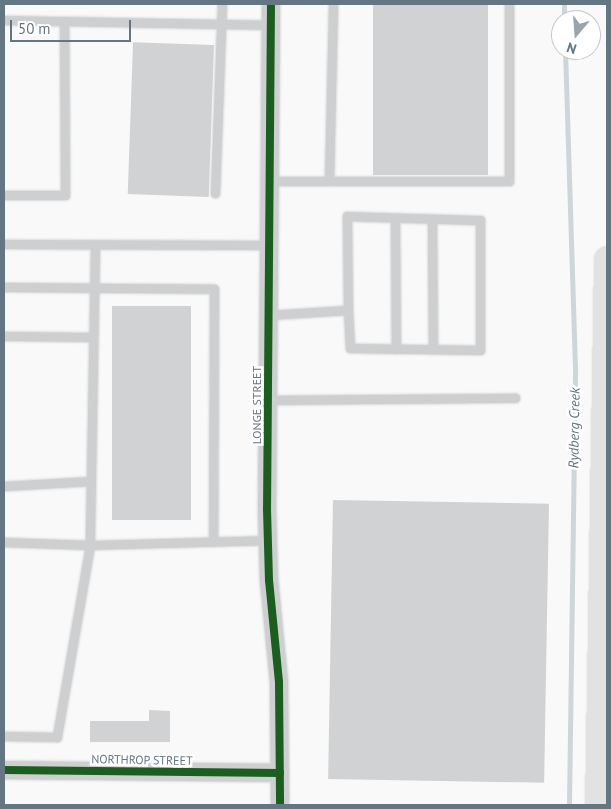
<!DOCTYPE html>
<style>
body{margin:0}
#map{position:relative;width:611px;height:809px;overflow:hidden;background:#f9f9f9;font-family:"PT Sans",sans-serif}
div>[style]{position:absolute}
.stream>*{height:5px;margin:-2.5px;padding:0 2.5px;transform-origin:2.5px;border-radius:2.5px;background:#ced6d9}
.building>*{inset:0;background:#d0d2d3;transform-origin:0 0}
.roads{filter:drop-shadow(0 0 1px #d5d6d7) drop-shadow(0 0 1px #d5d6d7)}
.service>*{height:9px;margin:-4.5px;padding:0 4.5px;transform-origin:4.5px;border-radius:4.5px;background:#cecfd0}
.minor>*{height:18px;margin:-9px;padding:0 9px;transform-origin:9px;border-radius:9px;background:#cecfd0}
.secondary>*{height:25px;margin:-12.5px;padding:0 12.5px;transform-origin:12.5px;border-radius:12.5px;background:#e1e2e2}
.cycleway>*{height:8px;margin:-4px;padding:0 4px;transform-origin:4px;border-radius:4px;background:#1b5e20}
span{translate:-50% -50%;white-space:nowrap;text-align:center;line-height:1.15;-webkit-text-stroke:5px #fff;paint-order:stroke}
.street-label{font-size:12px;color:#657683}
.water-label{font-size:14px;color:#60757c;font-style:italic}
.frame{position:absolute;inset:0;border:5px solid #657683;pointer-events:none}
.north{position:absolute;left:551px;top:10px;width:50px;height:50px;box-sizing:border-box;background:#fff;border:1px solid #c1c8cd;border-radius:50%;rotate:198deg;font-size:14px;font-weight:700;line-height:20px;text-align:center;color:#657683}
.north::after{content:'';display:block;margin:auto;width:18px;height:22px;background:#99a4ac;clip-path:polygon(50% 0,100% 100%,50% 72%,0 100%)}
.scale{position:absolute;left:10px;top:20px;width:121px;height:22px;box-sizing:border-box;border:2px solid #657683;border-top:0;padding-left:6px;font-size:15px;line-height:18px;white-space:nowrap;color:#657683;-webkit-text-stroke:4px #fff;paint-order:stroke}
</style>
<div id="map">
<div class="stream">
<i style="left:564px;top:4px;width:16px;rotate:90deg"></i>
<i style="left:565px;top:50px;width:324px;rotate:88.2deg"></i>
<i style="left:575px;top:374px;width:431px;rotate:90.8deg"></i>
</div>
<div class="building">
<i style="left:373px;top:4px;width:115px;height:171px"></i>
<i style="left:214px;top:45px;width:152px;height:81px;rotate:92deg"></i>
<i style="left:112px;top:306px;width:79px;height:214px"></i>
<i style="left:333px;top:500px;width:216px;height:279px;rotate:1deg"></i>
<i style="clip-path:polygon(149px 710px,170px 711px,170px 742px,90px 742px,90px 721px,149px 721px)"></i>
</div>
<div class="roads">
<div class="service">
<i style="left:4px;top:20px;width:60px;rotate:1deg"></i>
<i style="left:270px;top:181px;width:239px"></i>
<i style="left:509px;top:181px;width:177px;rotate:-90deg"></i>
<i style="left:329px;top:181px;width:177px;rotate:-88.7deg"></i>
<i style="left:215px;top:193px;width:189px;rotate:-87.9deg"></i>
<i style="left:4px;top:195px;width:61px"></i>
<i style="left:65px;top:195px;width:174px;rotate:-90.3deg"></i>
<i style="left:64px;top:21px;width:207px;rotate:1.1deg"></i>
<i style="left:395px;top:218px;width:131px;rotate:89.6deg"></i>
<i style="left:432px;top:219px;width:130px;rotate:89.6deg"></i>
<i style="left:4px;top:244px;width:264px;rotate:0.2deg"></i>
<i style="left:95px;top:246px;width:299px;rotate:91deg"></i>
<i style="left:90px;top:545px;width:178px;rotate:-1.6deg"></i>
<i style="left:4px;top:287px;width:210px;rotate:0.5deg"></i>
<i style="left:214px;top:289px;width:252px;rotate:90.2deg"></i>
<i style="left:268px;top:315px;width:80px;rotate:-3.6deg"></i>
<i style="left:348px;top:310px;width:38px;rotate:87deg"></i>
<i style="left:350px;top:348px;width:130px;rotate:0.9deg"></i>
<i style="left:480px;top:350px;width:130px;rotate:-90deg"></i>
<i style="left:480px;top:220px;width:133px;rotate:-178.3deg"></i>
<i style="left:347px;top:216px;width:94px;rotate:89.4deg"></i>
<i style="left:4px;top:336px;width:89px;rotate:0.6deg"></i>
<i style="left:268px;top:400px;width:247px;rotate:-0.5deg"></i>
<i style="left:4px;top:486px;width:87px;rotate:-3.3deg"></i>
<i style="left:4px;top:542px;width:86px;rotate:2deg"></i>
<i style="left:90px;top:545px;width:195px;rotate:99.8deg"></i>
<i style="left:57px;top:737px;width:53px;rotate:-178.9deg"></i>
</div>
<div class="minor">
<i style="left:271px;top:4px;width:505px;rotate:90.45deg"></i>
<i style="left:267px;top:509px;width:71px;rotate:88.4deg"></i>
<i style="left:269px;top:580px;width:102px;rotate:84.4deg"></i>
<i style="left:279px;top:682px;width:123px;rotate:89.5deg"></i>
<i style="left:4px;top:770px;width:276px;rotate:0.6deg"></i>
</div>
<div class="secondary">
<i style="left:598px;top:805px;width:546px;rotate:-89.06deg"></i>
</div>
</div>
<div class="cycleway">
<i style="left:271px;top:4px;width:505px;rotate:90.45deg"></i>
<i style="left:267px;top:509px;width:71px;rotate:88.4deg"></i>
<i style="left:269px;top:580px;width:102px;rotate:84.4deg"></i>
<i style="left:279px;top:682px;width:123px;rotate:89.5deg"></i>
<i style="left:4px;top:770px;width:276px;rotate:0.6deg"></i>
</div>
<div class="street-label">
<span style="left:257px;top:405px;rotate:-90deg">LONGE STREET</span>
<span style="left:142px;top:760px;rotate:1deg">NORTHROP STREET</span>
</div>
<div class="water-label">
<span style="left:574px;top:428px;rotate:-89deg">Rydberg Creek</span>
</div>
<div class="frame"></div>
<div class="north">N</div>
<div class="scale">50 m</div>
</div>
